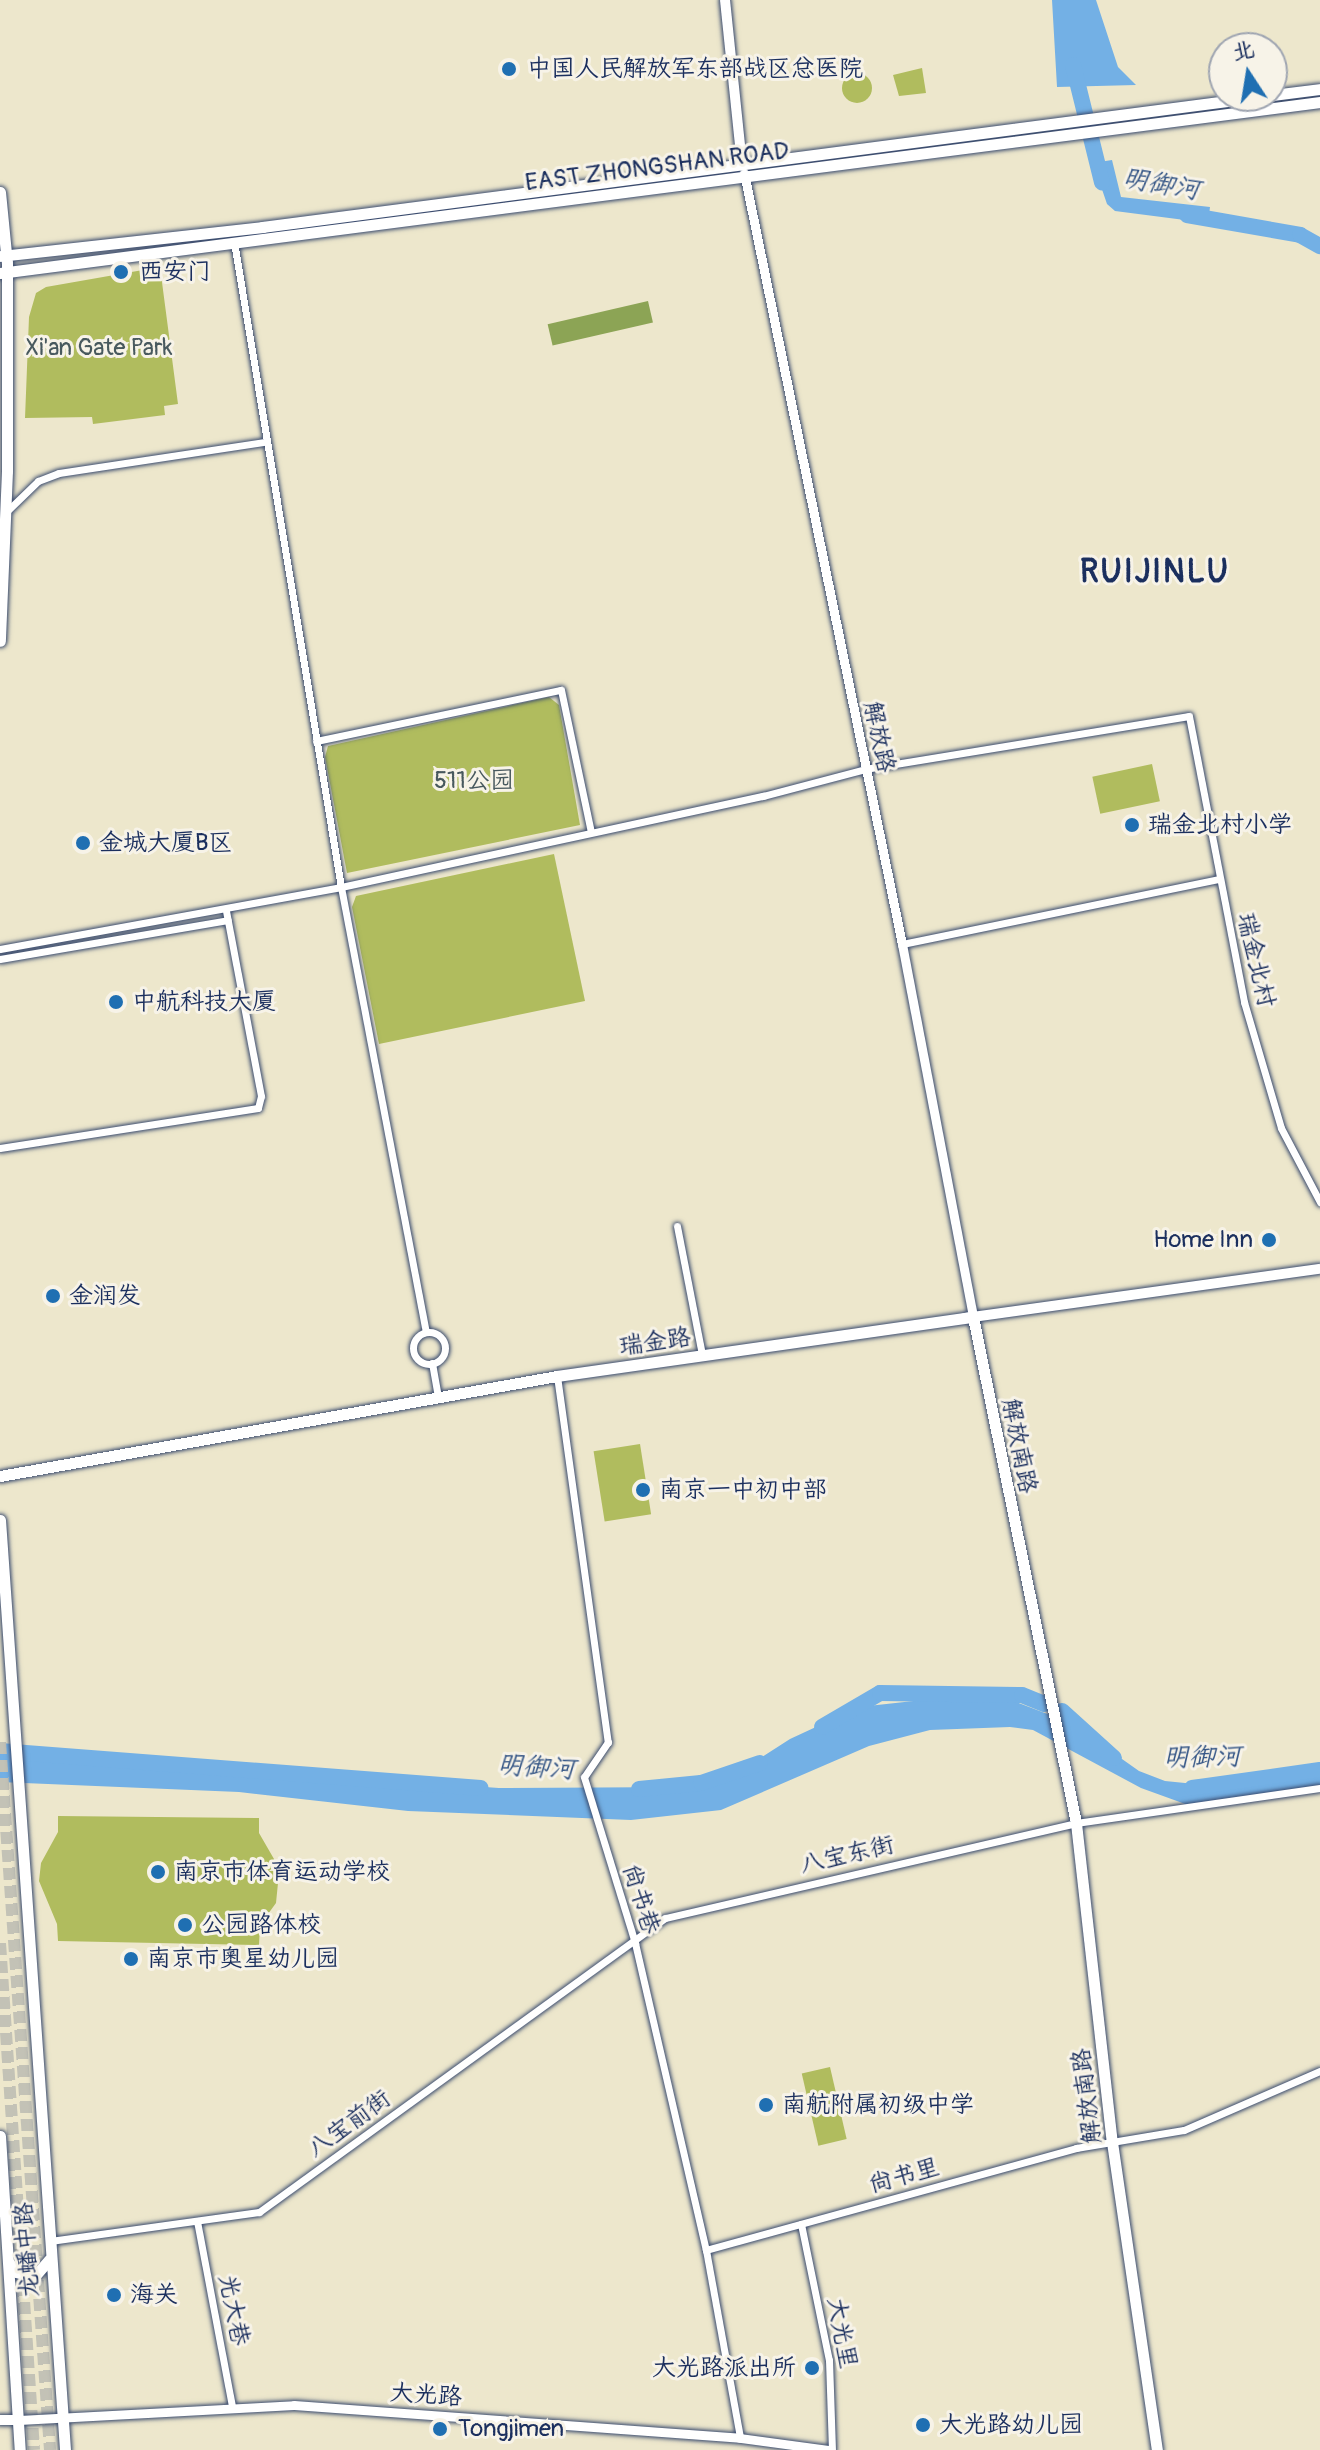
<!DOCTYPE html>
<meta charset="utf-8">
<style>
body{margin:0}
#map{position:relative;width:1320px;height:2450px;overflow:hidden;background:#ede7cc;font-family:Pangolin,"LXGW WenKai TC",sans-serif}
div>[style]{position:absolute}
.green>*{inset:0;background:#b0bc5e;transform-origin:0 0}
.round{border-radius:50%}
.forest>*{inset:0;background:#8ca455;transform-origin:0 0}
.water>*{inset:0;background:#73b0e5}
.river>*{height:16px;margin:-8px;padding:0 8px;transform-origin:8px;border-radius:8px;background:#73b0e5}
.trunk-tunnel>*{height:12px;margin-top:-6px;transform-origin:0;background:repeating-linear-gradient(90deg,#c3c2b6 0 12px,transparent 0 18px)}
.roads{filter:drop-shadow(0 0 2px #3a4b6e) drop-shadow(0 0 2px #3a4b6e)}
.minor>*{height:7px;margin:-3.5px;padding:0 3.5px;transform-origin:3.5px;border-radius:3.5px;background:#fff}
.minor>.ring{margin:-3.5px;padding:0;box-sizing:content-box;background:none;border:7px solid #fff;border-radius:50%}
.tertiary>*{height:9px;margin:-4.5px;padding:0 4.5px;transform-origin:4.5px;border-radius:4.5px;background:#fff}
.secondary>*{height:10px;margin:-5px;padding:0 5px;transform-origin:5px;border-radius:5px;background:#fff}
.primary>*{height:11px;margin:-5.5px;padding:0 5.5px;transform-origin:5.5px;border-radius:5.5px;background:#fff}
.dots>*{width:22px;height:22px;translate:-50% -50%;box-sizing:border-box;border:4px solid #f7f3e8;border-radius:50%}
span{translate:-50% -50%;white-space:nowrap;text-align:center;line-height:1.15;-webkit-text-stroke:6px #f7f3e8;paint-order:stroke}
.poi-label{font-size:24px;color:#1b2f5e}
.left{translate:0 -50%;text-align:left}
.right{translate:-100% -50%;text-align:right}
.street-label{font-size:24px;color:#1b2f5e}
.park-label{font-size:24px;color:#48595e}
.water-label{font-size:26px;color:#355686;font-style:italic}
.district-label{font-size:32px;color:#1b2f5e;font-weight:700;letter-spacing:2px}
.north{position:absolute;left:1208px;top:32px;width:80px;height:80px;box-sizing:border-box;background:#f7f3e8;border:2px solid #9fa5b1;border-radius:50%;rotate:348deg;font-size:22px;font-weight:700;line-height:32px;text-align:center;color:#1b2f5e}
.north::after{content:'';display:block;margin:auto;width:28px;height:36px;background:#1f6fb2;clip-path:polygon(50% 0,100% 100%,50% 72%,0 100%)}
</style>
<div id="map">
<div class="green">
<i style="clip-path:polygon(922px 68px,926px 93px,899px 96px,893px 75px)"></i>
<i class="round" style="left:842px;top:73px;width:30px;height:30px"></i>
<i style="clip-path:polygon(160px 267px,178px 404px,164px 406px,165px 415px,93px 424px,92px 417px,25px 418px,29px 317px,36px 293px,46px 287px)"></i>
<i style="clip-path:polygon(549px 697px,559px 705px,580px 825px,347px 873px,325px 757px,328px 746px)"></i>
<i style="left:1152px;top:764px;width:38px;height:61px;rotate:78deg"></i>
<i style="clip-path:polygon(554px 854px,585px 1001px,379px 1044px,352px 907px,356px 896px)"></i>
<i style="left:640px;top:1444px;width:71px;height:47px;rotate:81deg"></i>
<i style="clip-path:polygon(58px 1816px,259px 1818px,259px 1833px,274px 1859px,278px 1883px,276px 1903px,260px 1925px,259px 1945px,58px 1941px,57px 1924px,39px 1881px,41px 1863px,58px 1832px)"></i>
<i style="left:830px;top:2067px;width:74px;height:29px;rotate:77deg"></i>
</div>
<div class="forest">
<i style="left:648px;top:301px;width:22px;height:103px;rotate:77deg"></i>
</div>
<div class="water">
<i style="clip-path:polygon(1052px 0,1096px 0,1118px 67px,1136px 85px,1057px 87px)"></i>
<i style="clip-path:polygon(1112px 160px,1121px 197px,1210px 207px,1208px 223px,1115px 211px,1107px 204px,1093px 163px)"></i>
<i style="clip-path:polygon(1301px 231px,1320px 239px,1320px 254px,1295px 240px)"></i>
<i style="clip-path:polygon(950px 1697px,1016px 1702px,1071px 1723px,1139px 1771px,1165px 1781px,1225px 1787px,1320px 1771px,1320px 1787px,1188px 1805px,1141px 1788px,1033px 1730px,1010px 1727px,930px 1730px,869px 1746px,721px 1810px,631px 1820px,408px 1811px,239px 1792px,0 1782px,0 1753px,499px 1788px,686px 1787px,734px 1775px,790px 1739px,859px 1707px)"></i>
</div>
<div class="river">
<i style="left:1073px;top:65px;width:121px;rotate:76.1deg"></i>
<i style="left:1187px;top:215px;width:115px;rotate:10deg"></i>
<i style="left:1300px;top:235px;width:23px;rotate:29deg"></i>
<i style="left:1062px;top:1711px;width:70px;rotate:42.1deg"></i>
<i style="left:822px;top:1727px;width:67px;rotate:-30.4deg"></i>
<i style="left:880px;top:1693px;width:142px;rotate:0.8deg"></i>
<i style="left:1022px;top:1695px;width:24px;rotate:22deg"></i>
<i style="left:0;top:1751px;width:482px;rotate:4.4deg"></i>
<i style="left:1192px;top:1788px;width:129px;rotate:-8deg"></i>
<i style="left:639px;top:1789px;width:62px;rotate:-5.5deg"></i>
<i style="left:701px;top:1783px;width:62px;rotate:-18.7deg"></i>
</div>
<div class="trunk-tunnel">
<i style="left:0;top:1742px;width:710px;rotate:85.96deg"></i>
<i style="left:0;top:1943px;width:508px;rotate:86.16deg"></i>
</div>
<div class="roads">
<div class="minor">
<i style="left:234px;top:242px;width:654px;rotate:80.58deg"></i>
<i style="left:341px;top:887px;width:453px;rotate:79.2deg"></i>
<i style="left:5px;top:513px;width:46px;rotate:-44.1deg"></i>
<i style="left:38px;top:481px;width:22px;rotate:-21deg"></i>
<i style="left:59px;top:473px;width:208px;rotate:-8.6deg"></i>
<i style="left:316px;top:741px;width:250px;rotate:-11.8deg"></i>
<i style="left:561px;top:690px;width:145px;rotate:78.1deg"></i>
<i style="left:902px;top:944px;width:323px;rotate:-11.6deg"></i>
<i style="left:0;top:949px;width:347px;rotate:-10.3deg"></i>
<i style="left:341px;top:887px;width:432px;rotate:-12.2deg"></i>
<i style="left:763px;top:796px;width:106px;rotate:-14.8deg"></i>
<i style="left:865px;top:769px;width:328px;rotate:-9.3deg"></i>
<i style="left:1189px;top:716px;width:291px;rotate:79.1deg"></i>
<i style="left:1244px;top:1002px;width:131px;rotate:73.6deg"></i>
<i style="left:1281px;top:1128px;width:84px;rotate:62.2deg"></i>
<i style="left:0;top:959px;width:231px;rotate:-9.7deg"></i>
<i style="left:0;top:1148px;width:261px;rotate:-8.8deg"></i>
<i style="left:258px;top:1108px;width:12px;rotate:-76deg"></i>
<i style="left:261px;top:1096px;width:189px;rotate:-100.7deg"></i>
<i style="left:677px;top:1226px;width:131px;rotate:79deg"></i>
<i class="ring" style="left:413px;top:1332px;width:25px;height:25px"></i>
<i style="left:432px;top:1363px;width:35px;rotate:80deg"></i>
<i style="left:557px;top:1376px;width:370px;rotate:82.1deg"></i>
<i style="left:608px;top:1742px;width:42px;rotate:124.4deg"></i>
<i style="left:584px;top:1777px;width:174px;rotate:72.9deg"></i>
<i style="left:635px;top:1943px;width:315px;rotate:77deg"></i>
<i style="left:706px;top:2250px;width:191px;rotate:79.7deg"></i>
<i style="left:197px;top:2221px;width:188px;rotate:79.3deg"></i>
<i style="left:801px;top:2224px;width:139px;rotate:78.4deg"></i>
<i style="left:829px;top:2360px;width:90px;rotate:88.1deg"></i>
<i style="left:50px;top:2241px;width:211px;rotate:-7.9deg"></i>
<i style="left:259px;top:2212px;width:501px;rotate:-35.91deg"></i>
<i style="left:665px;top:1918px;width:422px;rotate:-13deg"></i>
<i style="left:1076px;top:1823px;width:246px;rotate:-8.2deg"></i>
<i style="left:706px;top:2250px;width:384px;rotate:-15.4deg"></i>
<i style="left:1076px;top:2148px;width:109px;rotate:-9.5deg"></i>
<i style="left:1184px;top:2130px;width:148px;rotate:-23.5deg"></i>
</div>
<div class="tertiary">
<i style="left:744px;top:173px;width:787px;rotate:78.42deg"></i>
<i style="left:902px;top:944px;width:386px;rotate:79.2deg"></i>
<i style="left:19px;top:2420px;width:275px;rotate:-3.1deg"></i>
<i style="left:294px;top:2405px;width:447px;rotate:4.2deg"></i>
<i style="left:740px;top:2438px;width:90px;rotate:7.7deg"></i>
</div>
<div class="secondary">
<i style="left:725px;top:0;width:166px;rotate:84.1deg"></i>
<i style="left:965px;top:1318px;width:358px;rotate:-7.9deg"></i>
<i style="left:0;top:2420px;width:19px"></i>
</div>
<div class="primary">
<i style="left:1272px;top:95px;width:48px;rotate:-7.1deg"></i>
<i style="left:0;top:192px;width:71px;rotate:84.4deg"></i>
<i style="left:7px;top:263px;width:208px;rotate:90deg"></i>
<i style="left:7px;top:471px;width:170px;rotate:92.4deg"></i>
<i style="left:0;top:256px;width:264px;rotate:-6.3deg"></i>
<i style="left:262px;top:227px;width:1012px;rotate:-7.44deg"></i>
<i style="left:0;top:273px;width:1331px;rotate:-7.38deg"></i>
<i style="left:0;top:1476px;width:566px;rotate:-10.18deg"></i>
<i style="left:557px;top:1376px;width:420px;rotate:-8.1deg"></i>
<i style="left:973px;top:1317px;width:516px;rotate:78.49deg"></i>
<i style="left:1076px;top:1823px;width:321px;rotate:83.6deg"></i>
<i style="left:1112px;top:2142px;width:311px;rotate:81.7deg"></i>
<i style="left:0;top:1520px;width:932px;rotate:86deg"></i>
<i style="left:0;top:2136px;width:315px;rotate:86.4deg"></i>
<i style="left:9px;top:2263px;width:11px;rotate:52deg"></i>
<i style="left:16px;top:2272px;width:19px;rotate:16deg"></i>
<i style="left:34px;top:2277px;width:23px;rotate:-49deg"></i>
</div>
</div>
<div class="dots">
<i style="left:509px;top:69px;background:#1f6fb2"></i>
<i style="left:121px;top:272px;background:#1f6fb2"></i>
<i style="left:1132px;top:825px;background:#1f6fb2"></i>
<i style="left:83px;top:843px;background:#1f6fb2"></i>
<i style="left:116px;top:1002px;background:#1f6fb2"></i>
<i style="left:1269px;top:1240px;background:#1f6fb2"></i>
<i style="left:53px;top:1296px;background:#1f6fb2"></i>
<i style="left:643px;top:1490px;background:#1f6fb2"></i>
<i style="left:158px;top:1872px;background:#1f6fb2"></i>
<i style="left:185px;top:1925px;background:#1f6fb2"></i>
<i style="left:131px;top:1959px;background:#1f6fb2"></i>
<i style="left:766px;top:2105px;background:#1f6fb2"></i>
<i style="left:114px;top:2295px;background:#1f6fb2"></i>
<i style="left:812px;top:2368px;background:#1f6fb2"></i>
<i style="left:923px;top:2425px;background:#1f6fb2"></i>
<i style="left:440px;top:2429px;background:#1f6fb2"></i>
</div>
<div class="poi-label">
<span class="left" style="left:527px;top:69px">中国人民解放军东部战区总医院</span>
<span class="left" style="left:139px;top:272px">西安门</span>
<span class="left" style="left:1148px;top:825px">瑞金北村小学</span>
<span class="left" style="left:99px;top:843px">金城大厦B区</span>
<span class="left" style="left:132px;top:1002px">中航科技大厦</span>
<span class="right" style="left:1253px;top:1240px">Home Inn</span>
<span class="left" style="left:69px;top:1296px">金润发</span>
<span class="left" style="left:659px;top:1490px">南京一中初中部</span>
<span class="left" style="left:174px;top:1872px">南京市体育运动学校</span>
<span class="left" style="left:201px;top:1925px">公园路体校</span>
<span class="left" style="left:147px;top:1959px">南京市奥星幼儿园</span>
<span class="left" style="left:782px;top:2105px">南航附属初级中学</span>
<span class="left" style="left:130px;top:2295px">海关</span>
<span class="right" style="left:796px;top:2368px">大光路派出所</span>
<span class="left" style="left:939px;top:2425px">大光路幼儿园</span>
<span class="left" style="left:458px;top:2429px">Tongjimen</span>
</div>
<div class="street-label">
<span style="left:657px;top:167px;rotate:-7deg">EAST ZHONGSHAN ROAD</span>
<span style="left:879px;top:737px;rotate:78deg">解放路</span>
<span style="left:1256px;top:960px;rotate:77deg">瑞金北村</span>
<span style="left:655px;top:1342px;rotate:-8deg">瑞金路</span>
<span style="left:1019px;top:1446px;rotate:79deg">解放南路</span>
<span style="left:847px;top:1855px;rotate:-13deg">八宝东街</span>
<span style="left:641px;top:1899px;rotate:72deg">尚书巷</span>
<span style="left:1087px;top:2096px;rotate:-97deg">解放南路</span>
<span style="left:349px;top:2124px;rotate:-36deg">八宝前街</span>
<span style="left:904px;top:2176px;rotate:-15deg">尚书里</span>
<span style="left:27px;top:2250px;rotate:-94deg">龙蟠中路</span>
<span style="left:234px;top:2310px;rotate:79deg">光大巷</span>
<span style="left:842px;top:2333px;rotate:80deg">大光里</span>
<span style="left:426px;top:2395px;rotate:4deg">大光路</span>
</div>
<div class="park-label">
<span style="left:99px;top:348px">Xi'an Gate Park</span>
<span style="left:474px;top:781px">511公园</span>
</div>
<div class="water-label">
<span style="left:1161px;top:185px;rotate:10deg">明御河</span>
<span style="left:1202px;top:1758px;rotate:-1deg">明御河</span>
<span style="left:536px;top:1768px;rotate:4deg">明御河</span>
</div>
<div class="district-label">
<span style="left:1155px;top:572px">RUIJINLU</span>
</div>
<div class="north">北</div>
</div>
